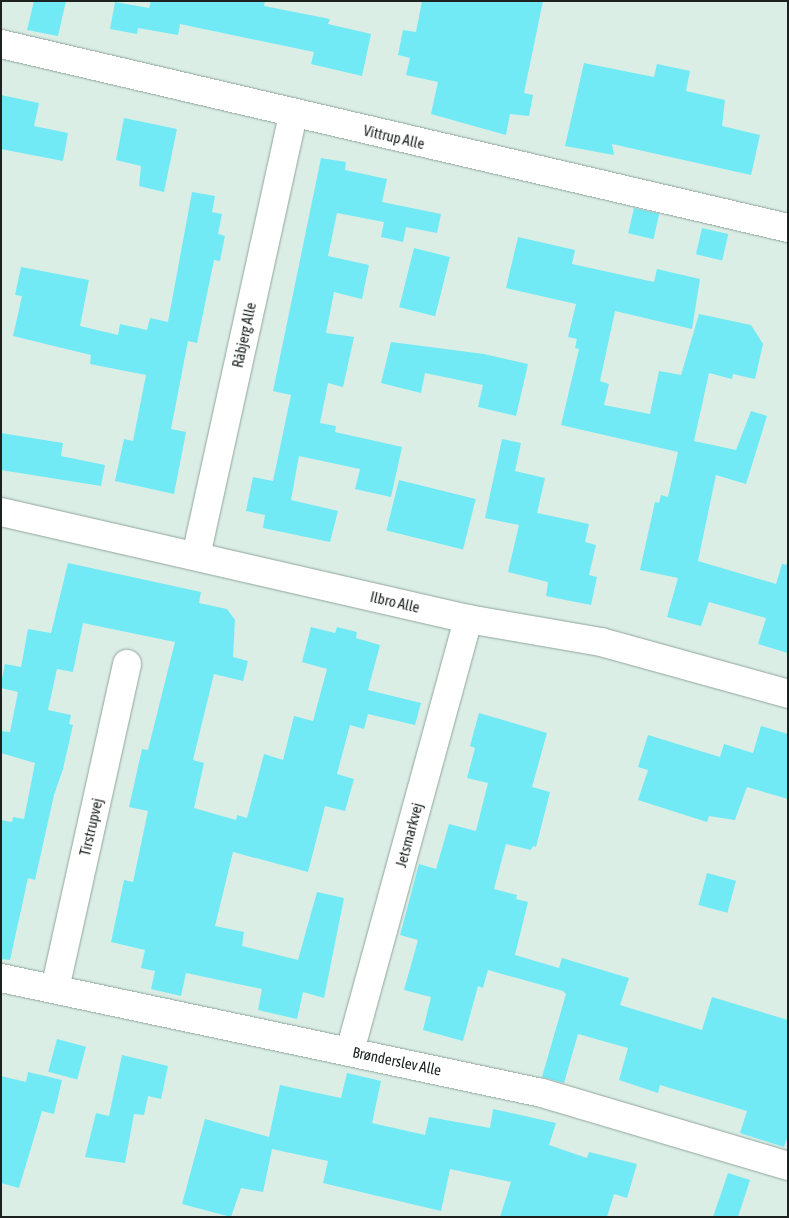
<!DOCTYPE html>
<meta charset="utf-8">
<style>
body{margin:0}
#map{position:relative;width:789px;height:1218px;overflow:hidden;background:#daeee6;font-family:"Asap Condensed",sans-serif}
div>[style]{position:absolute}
.building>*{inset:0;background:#71eaf5;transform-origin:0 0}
.roads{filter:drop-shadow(0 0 1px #91a49c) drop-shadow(0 0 1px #91a49c)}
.minor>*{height:28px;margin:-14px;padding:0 14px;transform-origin:14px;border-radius:14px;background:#fff}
span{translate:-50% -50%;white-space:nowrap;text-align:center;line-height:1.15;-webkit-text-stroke:4px #fff;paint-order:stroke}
.street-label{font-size:15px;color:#1b221f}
.frame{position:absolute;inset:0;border:2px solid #1b221f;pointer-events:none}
</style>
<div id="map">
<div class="building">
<i style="clip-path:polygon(34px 1px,66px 1px,58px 36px,27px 30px)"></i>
<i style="clip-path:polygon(151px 1px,265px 1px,264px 6px,330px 19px,328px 24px,371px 34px,362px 76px,311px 64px,314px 52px,180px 24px,178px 35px,138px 28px,137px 34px,110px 29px,115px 2px,149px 8px)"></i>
<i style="clip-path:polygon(422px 1px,543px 1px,524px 93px,533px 95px,529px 116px,510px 114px,506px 135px,431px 114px,438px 82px,406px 75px,410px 58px,398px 55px,403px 30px,416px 32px)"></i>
<i style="clip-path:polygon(584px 63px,654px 77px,657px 64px,690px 71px,686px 91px,725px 100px,722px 126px,760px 135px,751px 175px,612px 144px,614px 155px,565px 146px)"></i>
<i style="clip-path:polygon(1px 95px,39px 103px,34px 126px,68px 133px,63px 161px,1px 149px)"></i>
<i style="clip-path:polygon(124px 118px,177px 129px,164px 192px,139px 186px,141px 166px,116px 160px)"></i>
<i style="clip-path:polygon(321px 158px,346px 162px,345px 170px,387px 179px,382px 202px,441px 214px,437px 233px,406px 227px,403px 242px,381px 237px,384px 222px,337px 213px,328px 256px,369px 265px,362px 299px,334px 292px,326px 333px,354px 337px,343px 387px,328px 383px,320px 423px,336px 426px,335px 432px,402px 447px,391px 497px,355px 489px,360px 469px,299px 456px,291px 500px,338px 511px,330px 542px,263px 528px,265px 515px,246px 511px,253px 477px,273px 481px,291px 395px,273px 391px)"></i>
<i style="clip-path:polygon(192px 192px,215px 196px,212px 212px,222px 214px,218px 234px,225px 236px,220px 261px,214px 260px,197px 343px,188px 341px,171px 429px,186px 432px,174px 494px,115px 481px,124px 439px,133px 441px,146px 375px,90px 364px,91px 355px,13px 336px,22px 296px,15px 295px,21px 267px,89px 280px,80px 326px,118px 335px,120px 324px,147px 330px,150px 318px,168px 322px)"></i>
<i style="left:634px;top:208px;width:26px;height:26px;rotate:13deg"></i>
<i style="left:702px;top:228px;width:27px;height:27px;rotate:13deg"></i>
<i style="clip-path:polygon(518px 237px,575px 250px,572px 264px,654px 282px,657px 269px,700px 279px,692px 329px,615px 311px,600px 381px,609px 384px,604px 405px,650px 414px,659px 371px,681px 375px,699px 314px,751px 325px,763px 344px,755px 379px,733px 374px,732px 379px,709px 373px,694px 441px,736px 450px,751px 411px,767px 416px,746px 484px,716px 475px,698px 561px,776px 584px,782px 564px,788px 565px,788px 653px,758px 644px,766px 618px,709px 602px,701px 626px,667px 617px,678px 578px,640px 570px,655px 502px,659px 503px,661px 495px,668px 497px,678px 452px,561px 425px,579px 349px,575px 348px,577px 339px,568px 337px,576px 304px,506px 288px)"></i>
<i style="left:414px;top:248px;width:37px;height:61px;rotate:14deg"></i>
<i style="clip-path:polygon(391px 342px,484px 354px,528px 364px,516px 416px,478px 407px,483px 385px,425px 373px,421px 393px,381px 383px)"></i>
<i style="clip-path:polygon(1px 433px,63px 443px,61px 456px,105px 465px,101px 486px,1px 470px)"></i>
<i style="clip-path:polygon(502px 439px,521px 443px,515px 471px,545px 478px,537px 513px,589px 524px,585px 542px,596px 545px,589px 575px,597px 577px,591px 605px,546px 596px,548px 582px,508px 572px,519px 525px,485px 518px)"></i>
<i style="left:399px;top:480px;width:79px;height:52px;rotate:14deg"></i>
<i style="clip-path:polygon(68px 563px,201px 592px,199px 603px,227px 609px,235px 620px,233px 657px,248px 661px,243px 681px,214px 674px,193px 760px,204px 763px,194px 808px,236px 820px,237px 815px,247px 818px,264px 754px,283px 760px,294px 716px,313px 721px,327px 669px,302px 662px,311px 627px,335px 633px,337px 627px,357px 632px,356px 638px,380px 645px,368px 690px,421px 703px,415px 725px,368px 714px,364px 729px,350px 725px,337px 774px,354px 779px,345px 811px,325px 806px,308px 872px,233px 852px,215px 926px,244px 932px,242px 946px,298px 960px,317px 892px,344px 898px,324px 998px,303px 992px,297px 1019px,258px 1010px,262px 989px,186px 973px,181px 996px,151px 989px,155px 971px,141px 968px,145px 950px,111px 942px,124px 880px,133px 882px,148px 811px,129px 807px,142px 749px,148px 750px,175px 642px,83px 623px,73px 672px,57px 669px,48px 710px,71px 715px,69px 724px,73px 725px,63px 769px,54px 795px,35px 880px,28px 878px,10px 960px,1px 959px,1px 820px,12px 822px,13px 817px,24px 819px,35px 763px,1px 753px,1px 731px,10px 732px,18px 692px,1px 688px,1px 683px,5px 664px,21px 667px,28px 629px,51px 633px)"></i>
<i style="clip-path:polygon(479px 713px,547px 733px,532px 787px,550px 792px,536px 847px,533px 846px,531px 850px,506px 844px,494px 889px,517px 895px,516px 899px,528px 902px,515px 955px,559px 968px,562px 958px,629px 978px,620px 1005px,702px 1030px,712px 997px,788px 1020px,788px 1135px,784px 1147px,740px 1133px,747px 1111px,660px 1085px,658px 1093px,619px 1080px,628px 1048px,578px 1034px,564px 1083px,542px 1077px,566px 994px,563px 991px,488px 970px,483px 988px,478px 986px,463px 1041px,423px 1030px,431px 997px,404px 990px,418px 940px,400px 935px,419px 864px,436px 869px,449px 824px,476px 831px,488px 783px,467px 778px,475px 748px,470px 746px)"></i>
<i style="clip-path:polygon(761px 726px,788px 734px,788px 799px,747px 787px,735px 820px,709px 816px,707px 822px,638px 800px,648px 770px,638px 767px,648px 735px,720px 757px,724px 744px,753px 753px)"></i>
<i style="left:707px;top:873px;width:30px;height:33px;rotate:15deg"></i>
<i style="left:57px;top:1039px;width:30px;height:34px;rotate:15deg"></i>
<i style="clip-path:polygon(122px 1055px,168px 1066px,161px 1099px,148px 1096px,144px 1115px,134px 1114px,125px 1163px,85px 1157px,96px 1113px,109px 1116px)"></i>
<i style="clip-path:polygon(28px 1072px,62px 1080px,54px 1114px,42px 1111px,19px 1188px,1px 1183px,1px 1076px,26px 1082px)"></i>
<i style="clip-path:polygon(347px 1073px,381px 1081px,372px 1123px,425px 1135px,429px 1117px,490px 1128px,493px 1109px,556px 1123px,549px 1145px,587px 1158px,589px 1152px,637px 1164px,627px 1198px,614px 1194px,607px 1217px,500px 1217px,511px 1182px,450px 1169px,441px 1211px,323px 1183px,328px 1161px,272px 1149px,263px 1192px,241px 1188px,231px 1217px,182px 1204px,205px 1119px,269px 1137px,280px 1085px,341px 1098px)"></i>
<i style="clip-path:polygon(728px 1173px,750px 1180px,738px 1217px,713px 1217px)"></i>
</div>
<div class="roads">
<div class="minor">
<i style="left:1px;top:44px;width:808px;rotate:13.16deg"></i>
<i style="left:1px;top:512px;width:479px;rotate:12.9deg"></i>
<i style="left:468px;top:619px;width:135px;rotate:9.8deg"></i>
<i style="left:601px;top:642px;width:194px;rotate:15.5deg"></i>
<i style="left:196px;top:556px;width:453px;rotate:-77.6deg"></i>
<i style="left:1px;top:978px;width:553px;rotate:12deg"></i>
<i style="left:542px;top:1093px;width:257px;rotate:16.5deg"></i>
<i style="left:55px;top:989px;width:333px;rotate:-77.5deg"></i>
<i style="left:350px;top:1051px;width:448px;rotate:-74.7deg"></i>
</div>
</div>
<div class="street-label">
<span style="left:394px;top:137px;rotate:13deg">Vittrup Alle</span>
<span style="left:244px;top:335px;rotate:-78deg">Råbjerg Alle</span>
<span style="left:395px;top:602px;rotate:13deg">Ilbro Alle</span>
<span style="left:91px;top:827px;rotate:-77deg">Tirstrupvej</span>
<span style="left:409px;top:835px;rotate:-75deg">Jetsmarkvej</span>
<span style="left:397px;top:1061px;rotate:12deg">Brønderslev Alle</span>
</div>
<div class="frame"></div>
</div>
